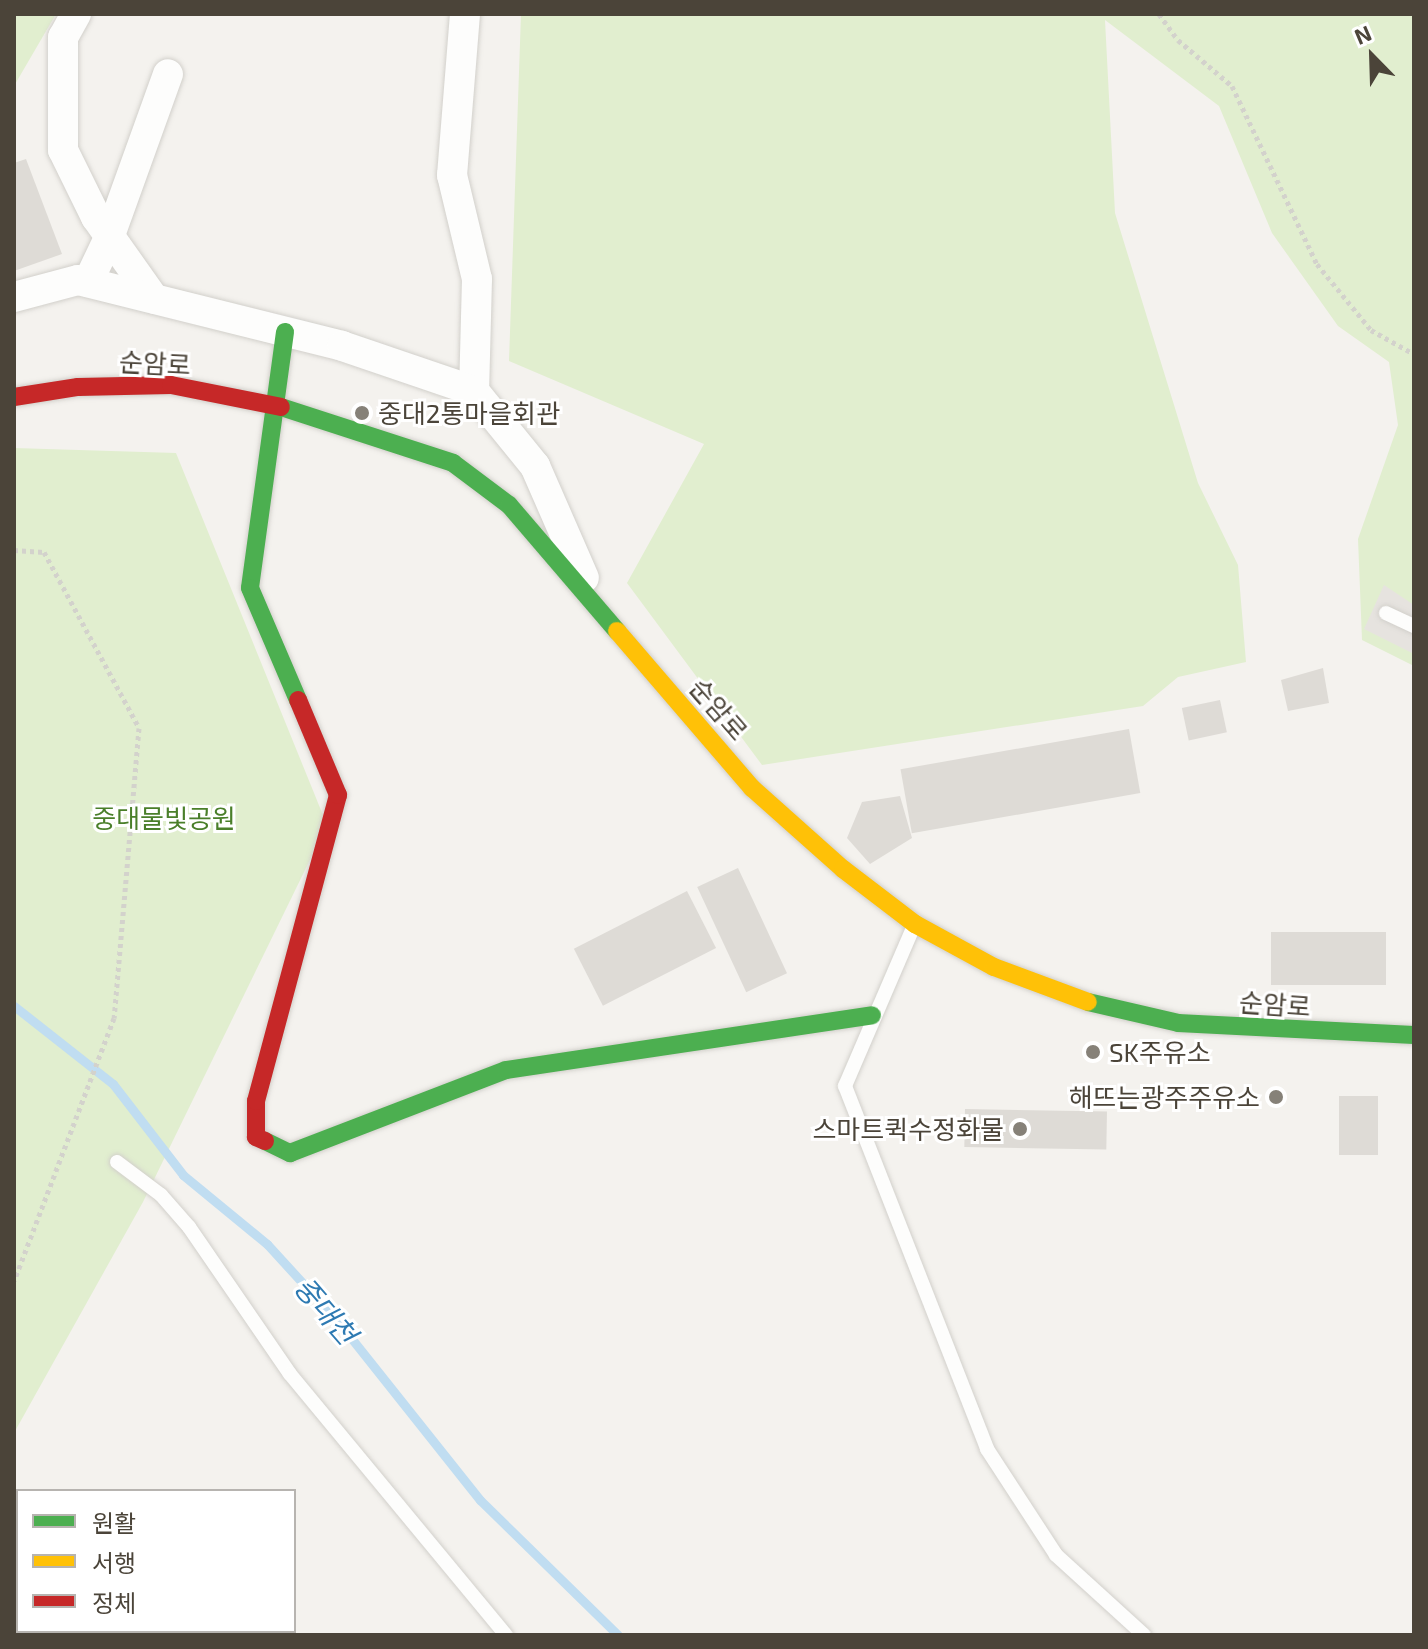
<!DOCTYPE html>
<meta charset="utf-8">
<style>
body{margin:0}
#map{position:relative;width:1428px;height:1649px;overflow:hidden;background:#f4f2ee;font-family:"Exo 2","Noto Sans KR",sans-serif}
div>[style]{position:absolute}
.green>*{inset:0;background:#e1eecf}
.parking>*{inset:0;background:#e6e3df}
.stream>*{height:9px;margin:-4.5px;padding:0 4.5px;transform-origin:4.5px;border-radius:4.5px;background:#c0ddf1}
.building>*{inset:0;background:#dedbd6;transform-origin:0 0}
.path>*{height:5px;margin-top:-2.5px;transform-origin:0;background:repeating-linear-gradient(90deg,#d3d2cc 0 4px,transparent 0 8px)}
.roads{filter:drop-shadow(0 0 2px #d2d0cb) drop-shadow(0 0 2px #d2d0cb)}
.lane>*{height:14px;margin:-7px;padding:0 7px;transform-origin:7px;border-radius:7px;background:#fdfdfc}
.street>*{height:30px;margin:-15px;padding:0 15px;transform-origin:15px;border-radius:15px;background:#fdfdfc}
.fast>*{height:18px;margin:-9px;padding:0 9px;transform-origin:9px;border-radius:9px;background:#4caf50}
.slow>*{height:18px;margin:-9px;padding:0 9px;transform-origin:9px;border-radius:9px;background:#ffc107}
.jam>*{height:18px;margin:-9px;padding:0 9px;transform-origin:9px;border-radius:9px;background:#c62828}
.dots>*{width:22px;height:22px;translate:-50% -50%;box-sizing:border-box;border:4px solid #fff;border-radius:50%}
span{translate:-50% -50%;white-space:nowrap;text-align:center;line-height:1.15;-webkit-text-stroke:6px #fff;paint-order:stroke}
.street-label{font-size:26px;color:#4b4439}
.poi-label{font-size:26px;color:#4b4439}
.left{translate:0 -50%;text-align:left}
.right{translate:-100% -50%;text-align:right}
.park-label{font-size:26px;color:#4a7f2a}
.water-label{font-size:28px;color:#2e7ab2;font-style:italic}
.frame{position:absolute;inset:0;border:16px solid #4b4439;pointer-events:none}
.legend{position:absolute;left:16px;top:1489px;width:280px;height:144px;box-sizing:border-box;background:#fff;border:2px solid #b7b4b0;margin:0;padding:10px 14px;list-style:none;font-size:24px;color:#4b4439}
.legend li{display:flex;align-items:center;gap:16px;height:40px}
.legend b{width:40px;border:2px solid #b7b4b0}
.north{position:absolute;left:1332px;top:16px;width:80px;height:80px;-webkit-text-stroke:6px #fff;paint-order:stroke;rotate:337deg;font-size:22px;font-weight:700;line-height:32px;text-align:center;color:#4b4439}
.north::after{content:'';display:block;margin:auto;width:28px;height:36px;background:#4b4439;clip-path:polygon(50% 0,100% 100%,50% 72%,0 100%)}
</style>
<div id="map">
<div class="green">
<i style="clip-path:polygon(14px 14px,56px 14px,14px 86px)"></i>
<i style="clip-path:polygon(521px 14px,1414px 14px,1414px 666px,1362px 640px,1358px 539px,1398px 425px,1389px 362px,1338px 326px,1272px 233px,1219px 106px,1105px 20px,1115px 213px,1198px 483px,1238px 565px,1246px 662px,1178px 677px,1143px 706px,762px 765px,627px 583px,704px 444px,509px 361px)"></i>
<i style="clip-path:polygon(14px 448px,176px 453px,327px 825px,143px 1202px,14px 1433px)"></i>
</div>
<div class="parking">
<i style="clip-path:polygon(1384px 585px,1414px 605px,1414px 654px,1364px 629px)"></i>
</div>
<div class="stream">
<i style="left:14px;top:1006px;width:126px;rotate:38.2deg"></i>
<i style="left:113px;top:1084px;width:115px;rotate:52.4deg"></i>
<i style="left:183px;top:1175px;width:109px;rotate:39.4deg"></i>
<i style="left:267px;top:1244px;width:108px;rotate:47.6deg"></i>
<i style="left:340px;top:1324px;width:225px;rotate:51.5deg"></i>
<i style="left:480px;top:1500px;width:193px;rotate:44.4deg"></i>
</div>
<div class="building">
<i style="clip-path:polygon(26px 159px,62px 254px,14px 271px,14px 163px)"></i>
<i style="clip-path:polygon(1323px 668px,1329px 703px,1288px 711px,1281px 680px)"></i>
<i style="left:1220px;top:700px;width:33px;height:39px;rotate:78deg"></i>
<i style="left:1129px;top:729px;width:65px;height:232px;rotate:80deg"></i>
<i style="clip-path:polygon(900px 796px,912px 838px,870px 864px,847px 838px,862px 802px)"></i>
<i style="left:738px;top:868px;width:116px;height:45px;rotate:65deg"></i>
<i style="left:687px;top:891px;width:64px;height:127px;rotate:63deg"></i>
<i style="left:1271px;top:932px;width:115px;height:53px"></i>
<i style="left:1339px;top:1096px;width:39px;height:59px"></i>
<i style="left:965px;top:1109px;width:142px;height:38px;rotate:1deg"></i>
</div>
<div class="path">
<i style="left:1159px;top:14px;width:32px;rotate:54deg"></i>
<i style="left:1178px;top:40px;width:71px;rotate:40.4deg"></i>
<i style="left:1232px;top:86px;width:197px;rotate:64.5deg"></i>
<i style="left:1317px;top:264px;width:85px;rotate:50.7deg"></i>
<i style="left:1371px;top:330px;width:49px;rotate:29.2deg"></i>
<i style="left:14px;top:550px;width:30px;rotate:4deg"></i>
<i style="left:44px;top:552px;width:200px;rotate:61.6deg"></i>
<i style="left:139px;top:728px;width:291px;rotate:94.9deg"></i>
<i style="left:114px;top:1018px;width:281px;rotate:110.8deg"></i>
</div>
<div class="roads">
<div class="lane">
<i style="left:1386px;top:613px;width:31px;rotate:25deg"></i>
<i style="left:913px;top:928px;width:172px;rotate:113.3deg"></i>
<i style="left:845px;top:1086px;width:390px;rotate:68.6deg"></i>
<i style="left:987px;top:1449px;width:126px;rotate:56.9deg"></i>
<i style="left:1056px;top:1555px;width:119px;rotate:42.3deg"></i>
<i style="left:117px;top:1162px;width:55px;rotate:36.9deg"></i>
<i style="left:161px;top:1195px;width:43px;rotate:48.8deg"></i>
<i style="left:189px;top:1227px;width:178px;rotate:55.5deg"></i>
<i style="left:290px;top:1374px;width:339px;rotate:50.4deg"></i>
</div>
<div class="street">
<i style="left:76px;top:14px;width:26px;rotate:119deg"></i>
<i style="left:63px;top:37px;width:113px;rotate:90deg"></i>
<i style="left:63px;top:150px;width:75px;rotate:63.8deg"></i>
<i style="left:96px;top:217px;width:100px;rotate:54.7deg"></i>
<i style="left:465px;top:14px;width:162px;rotate:94.6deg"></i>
<i style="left:452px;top:175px;width:107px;rotate:76.5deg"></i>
<i style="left:477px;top:279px;width:112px;rotate:91.5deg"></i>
<i style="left:88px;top:282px;width:49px;rotate:-64.5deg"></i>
<i style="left:109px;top:238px;width:174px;rotate:-70.2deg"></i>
<i style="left:14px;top:297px;width:66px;rotate:-14.9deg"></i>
<i style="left:78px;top:280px;width:272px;rotate:14deg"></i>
<i style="left:342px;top:346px;width:139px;rotate:18.8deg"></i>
<i style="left:474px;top:391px;width:97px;rotate:50.9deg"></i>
<i style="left:535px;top:466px;width:122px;rotate:66.4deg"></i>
</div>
<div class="fast">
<i style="left:285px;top:332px;width:258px;rotate:97.8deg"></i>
<i style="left:250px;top:588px;width:122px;rotate:66.8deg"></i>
<i style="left:281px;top:407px;width:181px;rotate:18deg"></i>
<i style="left:453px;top:463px;width:70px;rotate:36.9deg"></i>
<i style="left:509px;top:505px;width:166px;rotate:49.4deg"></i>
<i style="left:1088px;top:1002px;width:92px;rotate:13.1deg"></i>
<i style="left:1178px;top:1023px;width:236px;rotate:2.9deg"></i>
<i style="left:265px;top:1141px;width:28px;rotate:26deg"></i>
<i style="left:290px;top:1153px;width:231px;rotate:-21deg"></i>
<i style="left:506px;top:1070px;width:370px;rotate:-8.5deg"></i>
</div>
<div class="slow">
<i style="left:617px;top:631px;width:207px;rotate:49.3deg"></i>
<i style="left:752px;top:788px;width:122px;rotate:41.7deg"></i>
<i style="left:843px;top:869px;width:91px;rotate:37.4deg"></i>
<i style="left:915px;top:924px;width:90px;rotate:28.6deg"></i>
<i style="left:994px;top:967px;width:100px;rotate:20.4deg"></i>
</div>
<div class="jam">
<i style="left:14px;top:397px;width:65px;rotate:-8.9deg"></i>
<i style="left:78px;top:387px;width:93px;rotate:-1.2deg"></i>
<i style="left:171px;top:385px;width:112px;rotate:11.3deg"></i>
<i style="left:265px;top:1141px;width:10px;rotate:-156deg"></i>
<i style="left:256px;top:1137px;width:36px;rotate:-90deg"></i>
<i style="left:256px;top:1101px;width:317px;rotate:-75deg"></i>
<i style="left:338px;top:795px;width:103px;rotate:-112.8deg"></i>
</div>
</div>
<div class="dots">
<i style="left:362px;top:413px;background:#868178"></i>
<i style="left:1093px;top:1052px;background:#868178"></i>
<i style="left:1276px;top:1097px;background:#868178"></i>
<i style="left:1020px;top:1129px;background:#868178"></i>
</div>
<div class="street-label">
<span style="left:155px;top:363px;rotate:3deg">순암로</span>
<span style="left:719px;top:709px;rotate:49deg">순암로</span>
<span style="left:1275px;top:1004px;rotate:4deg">순암로</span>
</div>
<div class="poi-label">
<span class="left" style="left:378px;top:413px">중대2통마을회관</span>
<span class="left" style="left:1109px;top:1052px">SK주유소</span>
<span class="right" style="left:1260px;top:1097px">해뜨는광주주유소</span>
<span class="right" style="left:1004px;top:1129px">스마트퀵수정화물</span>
</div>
<div class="park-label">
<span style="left:164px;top:818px">중대물빛공원</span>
</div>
<div class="water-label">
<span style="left:326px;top:1310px;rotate:49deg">중대천</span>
</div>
<div class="frame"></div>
<ul class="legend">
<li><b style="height:10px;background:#4caf50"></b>원활</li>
<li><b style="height:10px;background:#ffc107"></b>서행</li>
<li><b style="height:10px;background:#c62828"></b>정체</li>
</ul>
<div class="north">N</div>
</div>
